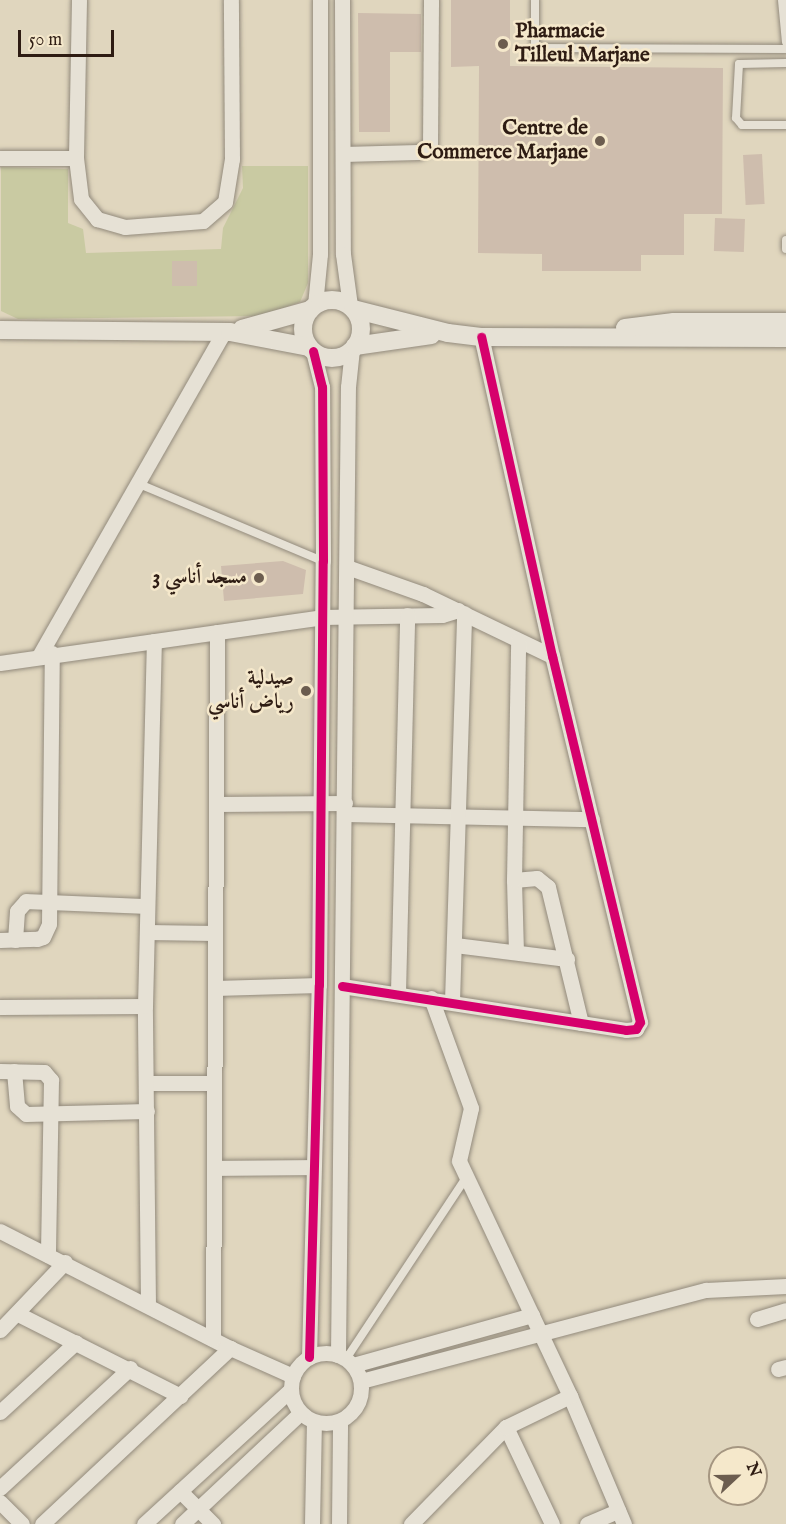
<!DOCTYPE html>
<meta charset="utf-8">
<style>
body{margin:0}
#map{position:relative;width:786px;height:1524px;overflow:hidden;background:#e0d6be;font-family:"IM FELL English",Amiri,serif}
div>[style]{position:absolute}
.green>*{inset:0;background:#c9caa2}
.building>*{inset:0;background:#cebdad;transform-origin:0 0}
.roads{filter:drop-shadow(0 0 2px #928a7c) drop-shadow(0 0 2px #928a7c)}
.service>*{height:8px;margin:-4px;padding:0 4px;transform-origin:4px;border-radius:4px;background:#e6e1d5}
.minor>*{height:15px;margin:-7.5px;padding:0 7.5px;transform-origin:7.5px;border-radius:7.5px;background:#e6e1d5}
.minor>.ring{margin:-7.5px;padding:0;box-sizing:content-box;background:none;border:15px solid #e6e1d5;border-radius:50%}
.tertiary>*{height:18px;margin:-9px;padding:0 9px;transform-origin:9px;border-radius:9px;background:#e6e1d5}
.tertiary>.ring{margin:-9px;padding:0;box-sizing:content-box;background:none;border:18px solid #e6e1d5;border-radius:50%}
.cycleway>*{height:9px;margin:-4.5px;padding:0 4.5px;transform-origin:4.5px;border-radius:4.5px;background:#d6006c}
.dots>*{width:16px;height:16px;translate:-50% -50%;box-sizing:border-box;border:3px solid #f5e8cb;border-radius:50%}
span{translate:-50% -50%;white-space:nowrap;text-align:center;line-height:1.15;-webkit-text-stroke:5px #f5e8cb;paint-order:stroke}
.poi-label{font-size:21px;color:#2e1c13;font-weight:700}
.left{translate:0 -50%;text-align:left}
.right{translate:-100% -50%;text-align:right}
.north{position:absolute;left:708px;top:1446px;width:60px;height:60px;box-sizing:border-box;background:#f5e8cb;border:2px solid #a59681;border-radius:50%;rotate:68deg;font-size:16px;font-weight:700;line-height:24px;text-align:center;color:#2e1c13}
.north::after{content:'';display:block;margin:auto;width:21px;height:27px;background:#6c5d4f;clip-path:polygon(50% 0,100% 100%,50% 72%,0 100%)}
.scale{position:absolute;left:18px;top:30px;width:96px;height:27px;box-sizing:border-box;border:3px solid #2e1c13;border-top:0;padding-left:8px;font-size:18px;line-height:21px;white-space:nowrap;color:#2e1c13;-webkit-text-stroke:4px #f5e8cb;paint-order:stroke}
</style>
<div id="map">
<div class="green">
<i style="clip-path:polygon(242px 166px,308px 166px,308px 283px,300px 302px,261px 316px,18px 319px,1px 311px,1px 167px,68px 169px,68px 223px,83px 229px,86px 253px,221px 249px,223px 228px,243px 188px)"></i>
</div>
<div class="building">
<i style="clip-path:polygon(451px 0,510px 0,510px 66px,723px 68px,722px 214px,684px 214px,684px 255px,641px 255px,641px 271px,542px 271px,542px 254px,478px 253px,479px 66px,451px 67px)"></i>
<i style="clip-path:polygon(358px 13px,421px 14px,421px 52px,390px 52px,390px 132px,359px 132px)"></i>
<i style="left:762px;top:154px;width:50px;height:19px;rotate:87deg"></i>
<i style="left:715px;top:218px;width:30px;height:33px;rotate:2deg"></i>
<i style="left:197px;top:261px;width:25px;height:25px;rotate:90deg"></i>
<i style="clip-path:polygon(283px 561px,306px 570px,303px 594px,224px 601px,221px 566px)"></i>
</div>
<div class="roads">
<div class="service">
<i style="left:535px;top:0;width:48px;rotate:90deg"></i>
<i style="left:535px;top:48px;width:251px;rotate:0.2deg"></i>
<i style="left:782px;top:0;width:42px;rotate:84.6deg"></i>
<i style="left:786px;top:63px;width:47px;rotate:178.8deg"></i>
<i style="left:739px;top:64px;width:54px;rotate:93.2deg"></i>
<i style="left:736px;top:118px;width:9px;rotate:49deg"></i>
<i style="left:742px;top:125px;width:44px"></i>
<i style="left:786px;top:240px;width:9px;rotate:90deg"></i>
<i style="left:137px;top:483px;width:202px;rotate:22.8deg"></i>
<i style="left:346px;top:1359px;width:219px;rotate:-56.5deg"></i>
</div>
<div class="minor">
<i style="left:79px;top:0;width:158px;rotate:91.1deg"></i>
<i style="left:76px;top:158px;width:41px;rotate:83deg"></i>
<i style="left:81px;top:199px;width:26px;rotate:51deg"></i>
<i style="left:97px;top:219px;width:29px;rotate:16deg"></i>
<i style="left:125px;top:227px;width:78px;rotate:-4.4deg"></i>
<i style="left:203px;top:221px;width:29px;rotate:-41deg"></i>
<i style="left:225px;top:202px;width:44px;rotate:-80.8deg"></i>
<i style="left:232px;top:159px;width:159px;rotate:-90.4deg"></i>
<i style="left:342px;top:0;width:254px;rotate:89.8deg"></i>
<i style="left:343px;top:254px;width:52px;rotate:82.3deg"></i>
<i style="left:343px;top:154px;width:75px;rotate:-1.5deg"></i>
<i style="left:418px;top:152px;width:13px;rotate:-27deg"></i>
<i style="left:430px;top:146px;width:146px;rotate:-89.6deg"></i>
<i style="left:0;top:158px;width:76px"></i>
<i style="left:315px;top:305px;width:51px;rotate:-84.4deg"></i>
<i style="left:320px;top:254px;width:254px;rotate:-90deg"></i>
<i style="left:347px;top:567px;width:81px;rotate:19.6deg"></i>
<i style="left:423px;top:594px;width:143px;rotate:25.7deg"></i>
<i style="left:39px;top:656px;width:373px;rotate:-60.3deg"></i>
<i style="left:0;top:663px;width:325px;rotate:-8.1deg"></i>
<i style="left:322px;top:617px;width:120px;rotate:-1deg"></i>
<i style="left:442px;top:615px;width:17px;rotate:-17deg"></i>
<i style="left:216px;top:804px;width:129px;rotate:-0.4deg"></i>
<i style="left:345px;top:814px;width:247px;rotate:1.2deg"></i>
<i style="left:514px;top:880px;width:23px;rotate:-5deg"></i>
<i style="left:537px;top:878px;width:14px;rotate:39deg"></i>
<i style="left:548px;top:887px;width:140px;rotate:76.4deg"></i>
<i style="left:147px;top:932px;width:67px;rotate:0.9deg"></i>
<i style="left:0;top:940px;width:37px;rotate:-2deg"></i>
<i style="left:37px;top:939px;width:6px;rotate:-18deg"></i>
<i style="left:43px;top:937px;width:14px;rotate:-65deg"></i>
<i style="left:49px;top:924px;width:271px;rotate:-89.4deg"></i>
<i style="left:15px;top:940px;width:29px;rotate:-86deg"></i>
<i style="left:17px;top:911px;width:13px;rotate:-48deg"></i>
<i style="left:26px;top:901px;width:121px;rotate:2.4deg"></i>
<i style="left:455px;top:945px;width:113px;rotate:7.1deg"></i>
<i style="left:516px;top:952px;width:72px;rotate:-91.6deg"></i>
<i style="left:514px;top:880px;width:239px;rotate:-89deg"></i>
<i style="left:342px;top:986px;width:287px;rotate:8.8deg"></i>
<i style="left:626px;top:1030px;width:10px;rotate:-6deg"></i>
<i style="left:636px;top:1029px;width:8px;rotate:-60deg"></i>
<i style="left:640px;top:1022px;width:376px;rotate:-103.5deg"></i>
<i style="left:552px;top:656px;width:327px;rotate:-102.5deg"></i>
<i style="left:215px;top:988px;width:104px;rotate:-1.7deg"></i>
<i style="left:398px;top:992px;width:377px;rotate:-88.6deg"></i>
<i style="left:431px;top:998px;width:117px;rotate:70deg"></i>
<i style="left:471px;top:1108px;width:54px;rotate:102.8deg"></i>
<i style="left:459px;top:1161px;width:260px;rotate:64.7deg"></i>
<i style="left:570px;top:1396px;width:139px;rotate:67.1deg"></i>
<i style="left:452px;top:1001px;width:388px;rotate:-88.2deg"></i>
<i style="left:0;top:1007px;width:145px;rotate:-0.4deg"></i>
<i style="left:0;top:1071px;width:44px;rotate:1.3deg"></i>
<i style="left:44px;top:1072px;width:11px;rotate:49deg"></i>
<i style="left:51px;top:1080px;width:175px;rotate:91deg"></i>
<i style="left:14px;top:1071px;width:35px;rotate:85deg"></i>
<i style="left:17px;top:1106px;width:12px;rotate:42deg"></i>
<i style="left:26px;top:1114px;width:121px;rotate:-1.4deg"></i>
<i style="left:146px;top:1083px;width:68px"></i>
<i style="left:214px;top:1168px;width:99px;rotate:-0.6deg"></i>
<i style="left:0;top:1231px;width:258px;rotate:27deg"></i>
<i style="left:230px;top:1348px;width:69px;rotate:24deg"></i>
<i style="left:148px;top:1305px;width:299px;rotate:-90.6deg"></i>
<i style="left:145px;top:1006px;width:365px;rotate:-88.6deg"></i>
<i style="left:18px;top:1314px;width:182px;rotate:26.8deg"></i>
<i style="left:757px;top:1319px;width:30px;rotate:-17deg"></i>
<i style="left:0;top:1330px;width:94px;rotate:-46.3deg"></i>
<i style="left:213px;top:1339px;width:707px;rotate:-89.68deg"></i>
<i class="ring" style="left:291px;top:1353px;width:55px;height:55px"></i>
<i style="left:338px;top:1355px;width:968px;rotate:-89.41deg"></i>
<i style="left:348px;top:387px;width:37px;rotate:-84deg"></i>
<i style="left:309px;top:1357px;width:372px;rotate:-88.5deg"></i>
<i style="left:319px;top:985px;width:424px;rotate:-89.5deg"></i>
<i style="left:323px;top:561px;width:174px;rotate:-90.3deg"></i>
<i style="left:322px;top:387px;width:37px;rotate:-104deg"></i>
<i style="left:353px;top:1365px;width:186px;rotate:-15.6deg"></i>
<i style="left:778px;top:1369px;width:8px;rotate:-14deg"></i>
<i style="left:361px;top:1381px;width:357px;rotate:-14.8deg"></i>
<i style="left:706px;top:1290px;width:80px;rotate:-2.9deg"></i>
<i style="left:0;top:1412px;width:103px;rotate:-42.6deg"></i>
<i style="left:506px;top:1427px;width:107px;rotate:64.6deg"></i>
<i style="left:0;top:1488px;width:177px;rotate:-42.7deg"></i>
<i style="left:180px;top:1491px;width:47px;rotate:45deg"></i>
<i style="left:0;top:1502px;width:31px;rotate:45deg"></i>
<i style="left:42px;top:1524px;width:258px;rotate:-43.1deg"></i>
<i style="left:144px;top:1524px;width:198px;rotate:-42.5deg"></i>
<i style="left:182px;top:1524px;width:162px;rotate:-43.2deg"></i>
<i style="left:312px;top:1524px;width:102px;rotate:-88.9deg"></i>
<i style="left:339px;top:1524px;width:102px;rotate:-89.4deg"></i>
<i style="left:411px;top:1524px;width:136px;rotate:-45.6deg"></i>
<i style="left:506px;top:1427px;width:71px;rotate:-25.8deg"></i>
<i style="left:587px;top:1524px;width:34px;rotate:-23deg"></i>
</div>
<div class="tertiary">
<i class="ring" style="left:303px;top:300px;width:40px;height:40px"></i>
<i style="left:353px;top:309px;width:98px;rotate:14.2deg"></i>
<i style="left:448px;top:333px;width:33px;rotate:7deg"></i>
<i style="left:481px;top:337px;width:305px;rotate:0.2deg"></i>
<i style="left:625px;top:328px;width:49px;rotate:-7deg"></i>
<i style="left:674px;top:322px;width:112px"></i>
<i style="left:242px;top:329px;width:71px;rotate:-15.6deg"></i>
<i style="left:0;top:330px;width:230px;rotate:0.5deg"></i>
<i style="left:230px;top:332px;width:80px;rotate:10.8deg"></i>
<i style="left:355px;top:346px;width:77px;rotate:-8.2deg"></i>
</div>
</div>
<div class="cycleway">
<i style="left:342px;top:986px;width:287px;rotate:8.8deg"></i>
<i style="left:626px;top:1030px;width:10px;rotate:-6deg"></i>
<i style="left:636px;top:1029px;width:8px;rotate:-60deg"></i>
<i style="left:640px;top:1022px;width:376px;rotate:-103.5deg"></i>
<i style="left:552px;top:656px;width:327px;rotate:-102.5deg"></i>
<i style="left:309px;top:1357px;width:372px;rotate:-88.5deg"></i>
<i style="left:319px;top:985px;width:424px;rotate:-89.5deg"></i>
<i style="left:323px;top:561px;width:174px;rotate:-90.3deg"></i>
<i style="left:322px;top:387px;width:37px;rotate:-104deg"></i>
</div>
<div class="dots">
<i style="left:503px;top:44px;background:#6c5d4f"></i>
<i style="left:600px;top:141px;background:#6c5d4f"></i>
<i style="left:259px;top:578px;background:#6c5d4f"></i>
<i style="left:306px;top:691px;background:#6c5d4f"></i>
</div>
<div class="poi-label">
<span class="left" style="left:515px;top:44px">Pharmacie<br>Tilleul Marjane</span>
<span class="right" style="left:588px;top:141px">Centre de<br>Commerce Marjane</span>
<span class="right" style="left:247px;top:578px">مسجد أناسي 3</span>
<span class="right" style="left:294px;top:691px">صيدلية<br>رياض أناسي</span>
</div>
<div class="north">N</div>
<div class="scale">50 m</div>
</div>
